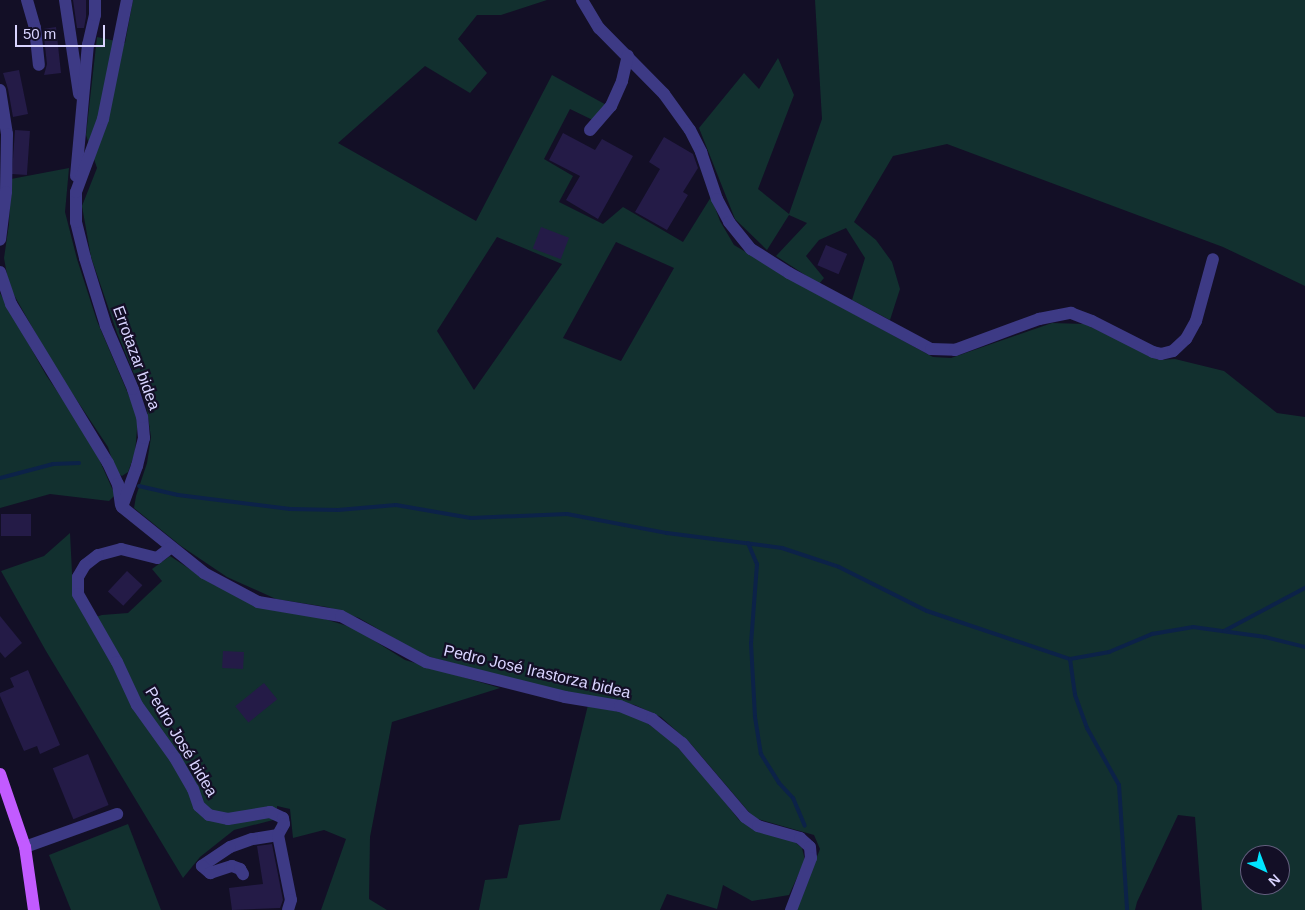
<!DOCTYPE html>
<meta charset="utf-8">
<style>
body{margin:0}
#map{position:relative;width:1305px;height:910px;overflow:hidden;background:#130f26;font-family:Helvetica,sans-serif}
div>[style]{position:absolute}
.green>*{inset:0;background:#12302f}
.stream>*{height:4px;margin:-2px;padding:0 2px;transform-origin:2px;border-radius:2px;background:#0c2248}
.building>*{inset:0;background:#241b47;transform-origin:0 0}
.minor>*{height:12px;margin:-6px;padding:0 6px;transform-origin:6px;border-radius:6px;background:#3d3a85}
.major>*{height:12px;margin:-6px;padding:0 6px;transform-origin:6px;border-radius:6px;background:#c25bff}
span{translate:-50% -50%;white-space:nowrap;text-align:center;line-height:1.15;-webkit-text-stroke:4.5px #130f26;paint-order:stroke}
.street-label{font-size:16px;color:#d9d4ff}
.north{position:absolute;left:1240px;top:845px;width:50px;height:50px;box-sizing:border-box;background:#130f26;border:1px solid #625e7d;border-radius:50%;rotate:137deg;font-size:14px;font-weight:700;line-height:20px;text-align:center;color:#d9d4ff}
.north::after{content:'';display:block;margin:auto;width:18px;height:22px;background:#00e5ff;clip-path:polygon(50% 0,100% 100%,50% 72%,0 100%)}
.scale{position:absolute;left:15px;top:25px;width:90px;height:22px;box-sizing:border-box;border:2px solid #d9d4ff;border-top:0;padding-left:6px;font-size:15px;line-height:18px;white-space:nowrap;color:#d9d4ff;-webkit-text-stroke:4px #130f26;paint-order:stroke}
</style>
<div id="map">
<div class="green">
<i style="clip-path:polygon(evenodd,133px 0,547px 0,501px 15px,477px 15px,458px 39px,487px 73px,470px 93px,425px 66px,338px 143px,476px 221px,552px 75px,610px 107px,601px 124px,570px 109px,544px 159px,573px 176px,559px 202px,603px 224px,623px 207px,683px 242px,711px 197px,720px 221px,734px 245px,806px 288px,933px 357px,951px 358px,1052px 323px,1085px 324px,1159px 360px,1175px 359px,1224px 371px,1277px 413px,1305px 417px,1305px 910px,1202px 910px,1195px 817px,1178px 815px,1137px 902px,1135px 910px,796px 910px,820px 849px,814px 835px,754px 818px,691px 744px,661px 717px,635px 705px,564px 693px,423px 655px,359px 618px,327px 607px,276px 599px,227px 577px,181px 546px,134px 508px,136px 496px,147px 463px,151px 437px,146px 403px,117px 333px,91px 257px,82px 206px,97px 168px,86px 135px,97px 37px,125px 43px,133px 0,497px 237px,562px 264px,474px 390px,437px 331px,497px 237px,133px 0,616px 242px,674px 268px,621px 361px,563px 338px,616px 242px,133px 0,1250px 855px,1280px 855px,1280px 885px,1250px 885px,1250px 855px)"></i>
<i style="clip-path:polygon(815px 0,1305px 0,1305px 286px,1223px 247px,947px 144px,893px 156px,854px 222px,876px 240px,892px 262px,900px 289px,890px 320px,852px 300px,865px 258px,846px 228px,819px 240px,806px 256px,824px 278px,819px 284px,776px 256px,807px 223px,789px 215px,767px 250px,735px 219px,699px 128px,744px 73px,759px 89px,778px 58px,794px 95px,758px 189px,789px 214px,822px 119px)"></i>
<i style="clip-path:polygon(69px 168px,65px 212px,77px 259px,97px 321px,138px 417px,135px 453px,128px 472px,122px 476px,116px 472px,108px 447px,54px 366px,9px 286px,4px 258px,9px 224px,11px 179px)"></i>
<i style="clip-path:polygon(0 293px,46px 375px,90px 439px,115px 495px,109px 501px,50px 494px,0 508px)"></i>
<i style="clip-path:polygon(70px 533px,73px 592px,86px 620px,102px 615px,128px 613px,162px 581px,152px 569px,170px 556px,214px 585px,354px 628px,405px 660px,500px 688px,392px 722px,370px 837px,369px 899px,387px 910px,321px 910px,346px 839px,324px 830px,293px 838px,290px 809px,277px 806px,277px 819px,234px 830px,200px 857px,183px 878px,46px 651px,1px 571px,44px 556px)"></i>
<i style="clip-path:polygon(588px 705px,629px 714px,647px 723px,671px 741px,697px 767px,739px 820px,795px 842px,802px 848px,805px 860px,789px 895px,752px 901px,723px 885px,717px 909px,667px 894px,660px 910px,479px 910px,485px 880px,507px 878px,519px 825px,560px 820px)"></i>
<i style="clip-path:polygon(128px 824px,161px 910px,71px 910px,49px 855px)"></i>
</div>
<div class="stream">
<i style="left:0;top:478px;width:55px;rotate:-14.8deg"></i>
<i style="left:53px;top:464px;width:26px;rotate:-2deg"></i>
<i style="left:139px;top:486px;width:40px;rotate:13deg"></i>
<i style="left:178px;top:495px;width:113px;rotate:7.1deg"></i>
<i style="left:290px;top:509px;width:48px;rotate:1.2deg"></i>
<i style="left:338px;top:510px;width:58px;rotate:-4.9deg"></i>
<i style="left:396px;top:505px;width:76px;rotate:9.8deg"></i>
<i style="left:471px;top:518px;width:96px;rotate:-2.4deg"></i>
<i style="left:567px;top:514px;width:102px;rotate:10.8deg"></i>
<i style="left:667px;top:533px;width:116px;rotate:7.4deg"></i>
<i style="left:782px;top:548px;width:60px;rotate:18.4deg"></i>
<i style="left:839px;top:567px;width:98px;rotate:26.6deg"></i>
<i style="left:927px;top:611px;width:151px;rotate:18.6deg"></i>
<i style="left:1070px;top:659px;width:40px;rotate:-10deg"></i>
<i style="left:1109px;top:652px;width:47px;rotate:-22.7deg"></i>
<i style="left:1152px;top:634px;width:42px;rotate:-9.7deg"></i>
<i style="left:1193px;top:627px;width:73px;rotate:7.9deg"></i>
<i style="left:1265px;top:637px;width:41px;rotate:14deg"></i>
<i style="left:748px;top:543px;width:23px;rotate:67deg"></i>
<i style="left:757px;top:564px;width:79px;rotate:94.3deg"></i>
<i style="left:751px;top:643px;width:74px;rotate:86.9deg"></i>
<i style="left:755px;top:717px;width:37px;rotate:81deg"></i>
<i style="left:761px;top:754px;width:34px;rotate:58deg"></i>
<i style="left:779px;top:783px;width:21px;rotate:47deg"></i>
<i style="left:793px;top:798px;width:30px;rotate:67deg"></i>
<i style="left:1224px;top:631px;width:92px;rotate:-28deg"></i>
<i style="left:1070px;top:659px;width:36px;rotate:82deg"></i>
<i style="left:1075px;top:695px;width:35px;rotate:70deg"></i>
<i style="left:1087px;top:728px;width:65px;rotate:60.7deg"></i>
<i style="left:1119px;top:785px;width:125px;rotate:86.3deg"></i>
</div>
<div class="building">
<i style="clip-path:polygon(73px 0,86px 0,86px 17px,84px 28px,77px 28px)"></i>
<i style="clip-path:polygon(56px 27px,61px 73px,44px 75px,47px 64px,43px 29px)"></i>
<i style="clip-path:polygon(19px 70px,28px 114px,13px 117px,8px 89px,3px 73px)"></i>
<i style="left:15px;top:130px;width:15px;height:44px;rotate:4deg"></i>
<i style="clip-path:polygon(563px 133px,595px 150px,602px 139px,633px 156px,598px 219px,566px 200px,580px 176px,549px 160px)"></i>
<i style="clip-path:polygon(664px 137px,693px 154px,698px 168px,683px 192px,688px 195px,667px 230px,635px 212px,660px 169px,649px 162px)"></i>
<i style="left:541px;top:227px;width:30px;height:23px;rotate:21deg"></i>
<i style="left:826px;top:245px;width:23px;height:22px;rotate:23deg"></i>
<i style="left:31px;top:514px;width:22px;height:30px;rotate:90deg"></i>
<i style="left:127px;top:571px;width:21px;height:28px;rotate:43deg"></i>
<i style="clip-path:polygon(0 616px,22px 643px,5px 658px,0 652px)"></i>
<i style="left:223px;top:651px;width:21px;height:17px;rotate:3deg"></i>
<i style="clip-path:polygon(28px 670px,60px 745px,40px 754px,37px 746px,24px 751px,0 696px,0 693px,14px 687px,10px 678px)"></i>
<i style="left:264px;top:683px;width:21px;height:37px;rotate:51deg"></i>
<i style="left:88px;top:754px;width:55px;height:38px;rotate:68deg"></i>
<i style="clip-path:polygon(272px 844px,283px 900px,280px 908px,232px 910px,229px 888px,263px 884px,257px 846px)"></i>
</div>
<div class="minor">
<i style="left:27px;top:0;width:29px;rotate:74deg"></i>
<i style="left:35px;top:28px;width:37px;rotate:84deg"></i>
<i style="left:65px;top:0;width:95px;rotate:81.5deg"></i>
<i style="left:582px;top:0;width:33px;rotate:59deg"></i>
<i style="left:599px;top:28px;width:93px;rotate:45.4deg"></i>
<i style="left:664px;top:94px;width:44px;rotate:54.2deg"></i>
<i style="left:690px;top:130px;width:25px;rotate:63deg"></i>
<i style="left:701px;top:152px;width:50px;rotate:71.2deg"></i>
<i style="left:717px;top:199px;width:26px;rotate:62deg"></i>
<i style="left:729px;top:222px;width:35px;rotate:51deg"></i>
<i style="left:751px;top:249px;width:45px;rotate:32.3deg"></i>
<i style="left:789px;top:273px;width:161px;rotate:28.2deg"></i>
<i style="left:931px;top:349px;width:24px;rotate:2deg"></i>
<i style="left:955px;top:350px;width:90px;rotate:-20.3deg"></i>
<i style="left:1039px;top:319px;width:33px;rotate:-11deg"></i>
<i style="left:1071px;top:313px;width:22px;rotate:21deg"></i>
<i style="left:1092px;top:321px;width:68px;rotate:26.9deg"></i>
<i style="left:1153px;top:352px;width:8px;rotate:14deg"></i>
<i style="left:1161px;top:354px;width:12px;rotate:-14deg"></i>
<i style="left:1173px;top:351px;width:18px;rotate:-43deg"></i>
<i style="left:1186px;top:339px;width:21px;rotate:-61deg"></i>
<i style="left:1196px;top:321px;width:64px;rotate:-74.7deg"></i>
<i style="left:0;top:90px;width:45px;rotate:81deg"></i>
<i style="left:7px;top:134px;width:58px;rotate:91deg"></i>
<i style="left:6px;top:192px;width:48px;rotate:97.1deg"></i>
<i style="left:590px;top:130px;width:32px;rotate:-49deg"></i>
<i style="left:611px;top:106px;width:27px;rotate:-66deg"></i>
<i style="left:622px;top:81px;width:26px;rotate:-77deg"></i>
<i style="left:76px;top:176px;width:132px;rotate:-84.8deg"></i>
<i style="left:88px;top:45px;width:31px;rotate:-77deg"></i>
<i style="left:95px;top:15px;width:15px;rotate:-90deg"></i>
<i style="left:0;top:272px;width:34px;rotate:71deg"></i>
<i style="left:11px;top:304px;width:186px;rotate:58.6deg"></i>
<i style="left:108px;top:463px;width:23px;rotate:65deg"></i>
<i style="left:118px;top:484px;width:21px;rotate:82deg"></i>
<i style="left:122px;top:507px;width:105px;rotate:38.8deg"></i>
<i style="left:204px;top:573px;width:61px;rotate:28.2deg"></i>
<i style="left:258px;top:602px;width:84px;rotate:9.6deg"></i>
<i style="left:341px;top:616px;width:97px;rotate:28.4deg"></i>
<i style="left:426px;top:662px;width:143px;rotate:14.1deg"></i>
<i style="left:565px;top:697px;width:56px;rotate:9.3deg"></i>
<i style="left:620px;top:706px;width:35px;rotate:22deg"></i>
<i style="left:652px;top:719px;width:38px;rotate:39deg"></i>
<i style="left:682px;top:743px;width:97px;rotate:49.6deg"></i>
<i style="left:745px;top:817px;width:16px;rotate:35deg"></i>
<i style="left:758px;top:826px;width:44px;rotate:15.9deg"></i>
<i style="left:800px;top:838px;width:13px;rotate:42deg"></i>
<i style="left:810px;top:847px;width:11px;rotate:85deg"></i>
<i style="left:811px;top:858px;width:56px;rotate:111deg"></i>
<i style="left:122px;top:507px;width:44px;rotate:-69.9deg"></i>
<i style="left:137px;top:466px;width:29px;rotate:-76deg"></i>
<i style="left:144px;top:438px;width:21px;rotate:-95deg"></i>
<i style="left:142px;top:417px;width:29px;rotate:-108deg"></i>
<i style="left:133px;top:389px;width:69px;rotate:-113.2deg"></i>
<i style="left:106px;top:326px;width:71px;rotate:-107.2deg"></i>
<i style="left:85px;top:258px;width:37px;rotate:-104deg"></i>
<i style="left:76px;top:222px;width:30px;rotate:-90deg"></i>
<i style="left:76px;top:192px;width:78px;rotate:-69.7deg"></i>
<i style="left:103px;top:119px;width:121px;rotate:-78.6deg"></i>
<i style="left:170px;top:548px;width:16px;rotate:142deg"></i>
<i style="left:157px;top:558px;width:37px;rotate:-166deg"></i>
<i style="left:121px;top:549px;width:24px;rotate:165deg"></i>
<i style="left:98px;top:555px;width:16px;rotate:142deg"></i>
<i style="left:85px;top:565px;width:14px;rotate:120deg"></i>
<i style="left:78px;top:577px;width:17px;rotate:90deg"></i>
<i style="left:78px;top:594px;width:78px;rotate:60.2deg"></i>
<i style="left:117px;top:662px;width:47px;rotate:65.1deg"></i>
<i style="left:137px;top:705px;width:65px;rotate:54.4deg"></i>
<i style="left:175px;top:758px;width:36px;rotate:60deg"></i>
<i style="left:193px;top:789px;width:18px;rotate:71deg"></i>
<i style="left:199px;top:806px;width:13px;rotate:42deg"></i>
<i style="left:209px;top:815px;width:19px;rotate:12deg"></i>
<i style="left:228px;top:819px;width:43px;rotate:-9.5deg"></i>
<i style="left:270px;top:812px;width:14px;rotate:25deg"></i>
<i style="left:283px;top:818px;width:6px;rotate:81deg"></i>
<i style="left:284px;top:824px;width:13px;rotate:119deg"></i>
<i style="left:278px;top:835px;width:26px;rotate:171deg"></i>
<i style="left:252px;top:839px;width:23px;rotate:160deg"></i>
<i style="left:230px;top:847px;width:34px;rotate:146deg"></i>
<i style="left:202px;top:866px;width:11px;rotate:41deg"></i>
<i style="left:210px;top:873px;width:23px;rotate:-18deg"></i>
<i style="left:232px;top:866px;width:9px;rotate:21deg"></i>
<i style="left:240px;top:869px;width:6px;rotate:59deg"></i>
<i style="left:278px;top:835px;width:66px;rotate:78.7deg"></i>
<i style="left:291px;top:900px;width:10px;rotate:107deg"></i>
<i style="left:25px;top:847px;width:98px;rotate:-19.7deg"></i>
</div>
<div class="major">
<i style="left:0;top:774px;width:77px;rotate:71.1deg"></i>
<i style="left:25px;top:847px;width:64px;rotate:81.9deg"></i>
</div>
<div class="street-label">
<span style="left:136px;top:358px;rotate:70deg">Errotazar bidea</span>
<span style="left:537px;top:672px;rotate:13deg">Pedro José Irastorza bidea</span>
<span style="left:181px;top:742px;rotate:59deg">Pedro José bidea</span>
</div>
<div class="north">N</div>
<div class="scale">50 m</div>
</div>
